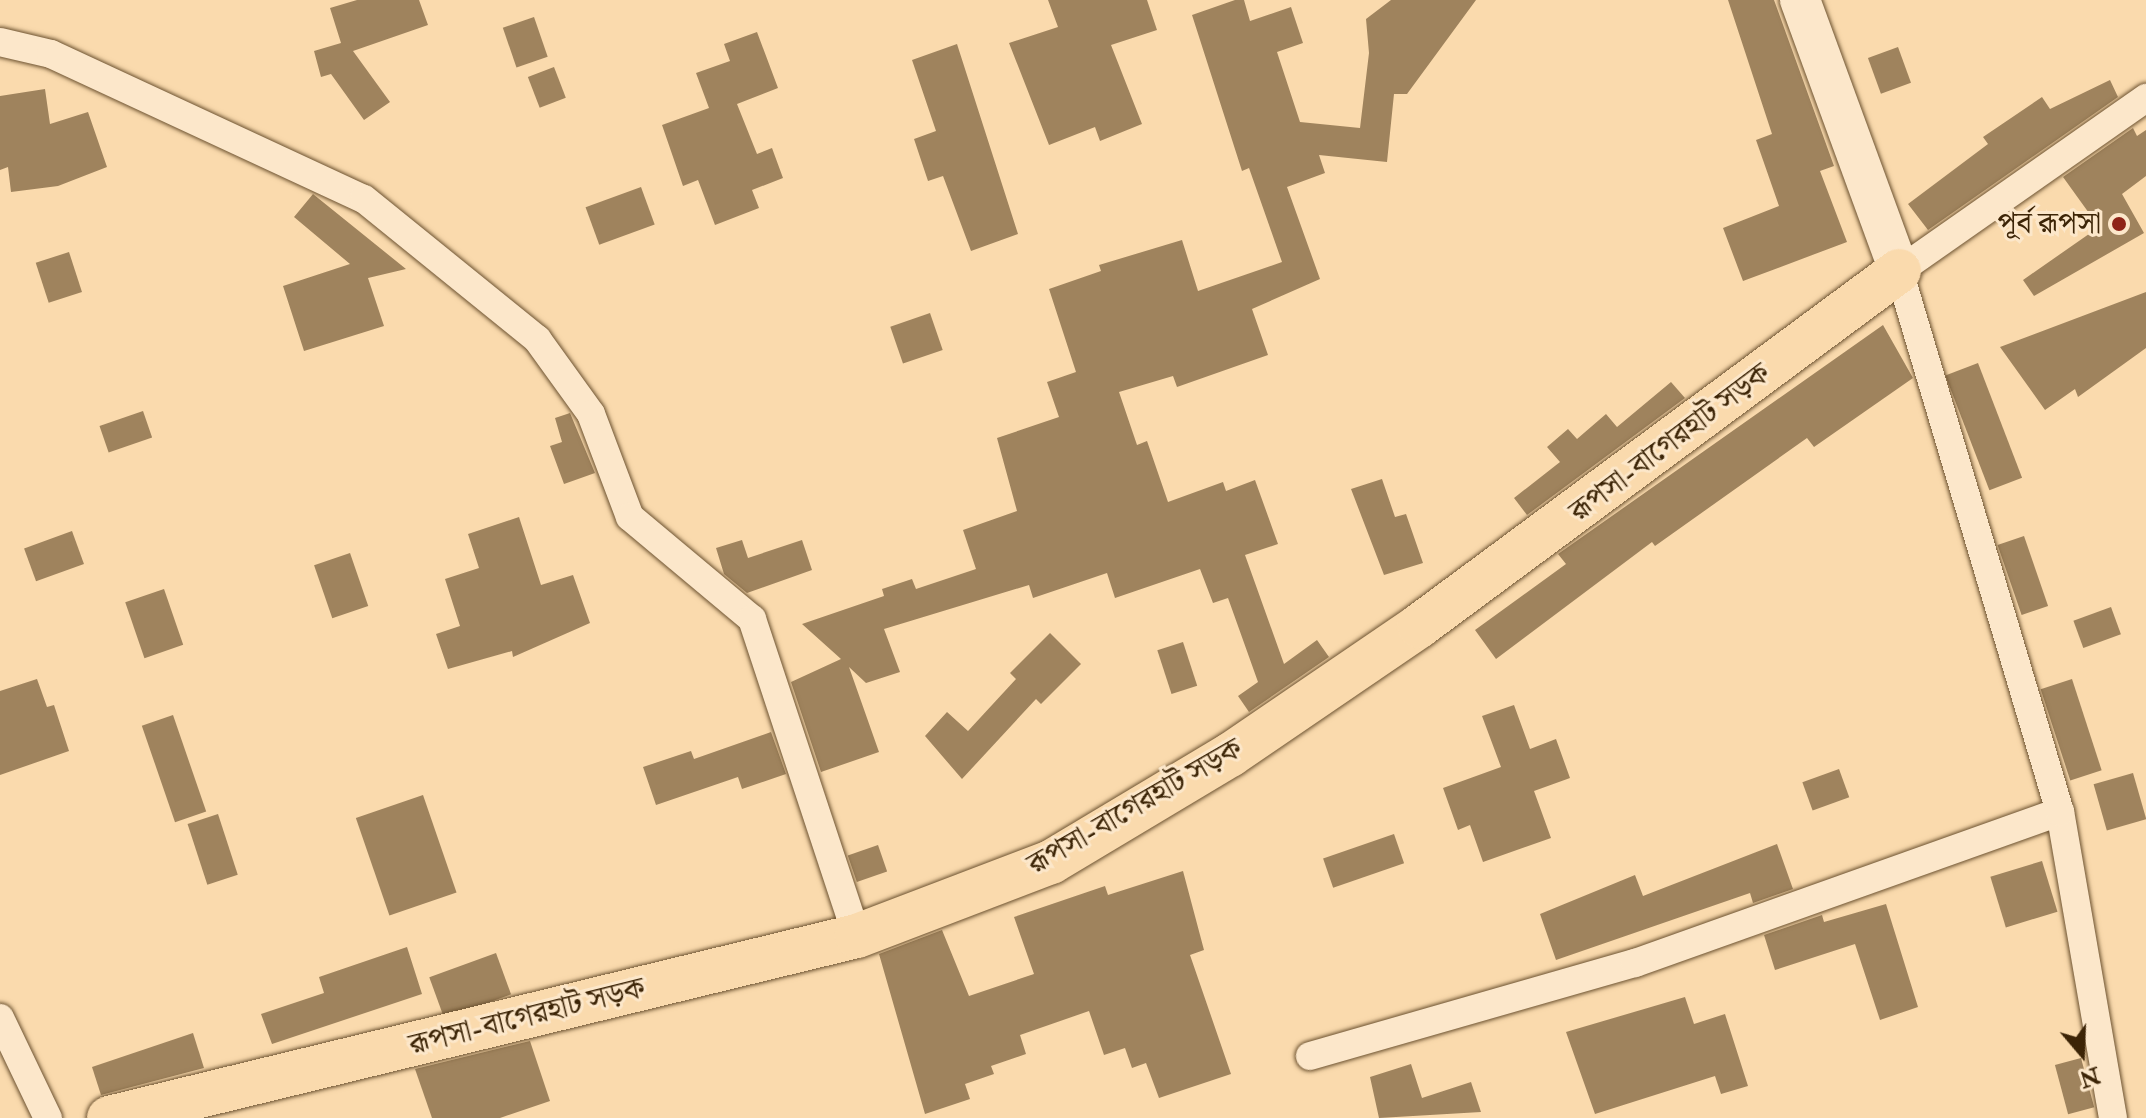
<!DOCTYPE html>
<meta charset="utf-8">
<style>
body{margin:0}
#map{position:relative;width:2146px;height:1118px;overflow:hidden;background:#fadaad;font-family:"IM FELL Double Pica","Noto Serif Bengali",serif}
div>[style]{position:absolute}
.building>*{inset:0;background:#9f835d;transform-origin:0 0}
.roads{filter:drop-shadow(0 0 2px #6c5230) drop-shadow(0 0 2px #6c5230)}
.street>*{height:28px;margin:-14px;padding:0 14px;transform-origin:14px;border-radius:14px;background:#fce7ca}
.secondary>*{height:40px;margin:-20px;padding:0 20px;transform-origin:20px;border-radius:20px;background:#fce7ca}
.primary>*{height:44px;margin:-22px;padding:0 22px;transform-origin:22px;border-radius:22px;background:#fadaad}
.dots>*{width:22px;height:22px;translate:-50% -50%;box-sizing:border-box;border:4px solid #fce7ca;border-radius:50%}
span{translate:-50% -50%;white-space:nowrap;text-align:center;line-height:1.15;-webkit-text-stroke:6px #fce7ca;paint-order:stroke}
.poi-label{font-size:30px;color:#3c2406}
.right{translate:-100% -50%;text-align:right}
.street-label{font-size:30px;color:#3c2406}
.north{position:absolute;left:2042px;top:1014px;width:80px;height:80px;-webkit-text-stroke:6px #fce7ca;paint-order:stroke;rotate:161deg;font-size:22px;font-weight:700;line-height:32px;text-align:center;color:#3c2406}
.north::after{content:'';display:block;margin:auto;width:28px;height:36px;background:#3c2406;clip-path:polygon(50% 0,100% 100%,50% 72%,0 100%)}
</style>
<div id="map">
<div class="building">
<i style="clip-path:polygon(357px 0,419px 0,428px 25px,353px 51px,390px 102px,364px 120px,331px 74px,321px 77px,314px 51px,341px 43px,330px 8px)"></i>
<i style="clip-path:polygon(1048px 0,1147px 0,1157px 30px,1111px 45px,1142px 124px,1100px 141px,1095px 127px,1049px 145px,1009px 43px,1058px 27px)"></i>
<i style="clip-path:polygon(1235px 0,1244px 0,1250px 21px,1291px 7px,1303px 43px,1277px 52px,1300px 122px,1360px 128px,1369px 53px,1366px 19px,1391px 0,1476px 0,1407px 94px,1394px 94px,1387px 162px,1319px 155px,1325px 173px,1287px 187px,1320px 279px,1252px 309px,1268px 355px,1177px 387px,1173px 376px,1119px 392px,1137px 445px,1147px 441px,1168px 502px,1223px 482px,1226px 491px,1255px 480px,1278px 544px,1245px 555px,1284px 664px,1317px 640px,1329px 657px,1249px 712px,1238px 696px,1258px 682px,1228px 598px,1213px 603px,1200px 569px,1115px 598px,1107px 573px,1033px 598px,1029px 585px,884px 629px,900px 672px,866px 683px,849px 667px,879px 752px,821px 772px,791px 682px,841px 659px,802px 624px,884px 596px,882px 589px,912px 579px,916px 589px,976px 569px,963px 530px,1017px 511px,997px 438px,1059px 417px,1047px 382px,1076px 372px,1049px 289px,1101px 271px,1099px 265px,1182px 240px,1198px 291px,1282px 262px,1249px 168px,1242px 171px,1192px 15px)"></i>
<i style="clip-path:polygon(1728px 0,1774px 0,1834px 166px,1820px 171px,1847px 242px,1743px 281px,1723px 228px,1779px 206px,1756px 140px,1772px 134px)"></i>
<i style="left:534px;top:17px;width:42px;height:33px;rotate:71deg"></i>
<i style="clip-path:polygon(757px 32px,778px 88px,737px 104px,757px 154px,772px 148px,783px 178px,752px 190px,759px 208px,715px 225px,698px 180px,683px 186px,662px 125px,709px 108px,696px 73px,730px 61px,724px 44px)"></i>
<i style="clip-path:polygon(957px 44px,1018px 234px,971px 251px,943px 176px,928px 181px,914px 139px,936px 131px,912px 60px)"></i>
<i style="left:1898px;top:47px;width:38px;height:32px;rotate:70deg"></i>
<i style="left:554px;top:67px;width:33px;height:28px;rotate:69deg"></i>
<i style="clip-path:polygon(2110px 80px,2118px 97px,1928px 230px,1908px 204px,1988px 144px,1983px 137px,2042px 97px,2050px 109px)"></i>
<i style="clip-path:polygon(45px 89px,50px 124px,88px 112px,107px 167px,58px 186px,11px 192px,8px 167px,0 170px,0 96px)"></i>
<i style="clip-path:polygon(2133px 128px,2137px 136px,2146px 130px,2146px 176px,2122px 194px,2144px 233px,2034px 296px,2023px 280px,2099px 227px,2063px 177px)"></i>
<i style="left:641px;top:187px;width:40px;height:59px;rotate:70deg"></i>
<i style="clip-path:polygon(313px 194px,406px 269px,368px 278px,384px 326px,304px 351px,283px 286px,350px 264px,294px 217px)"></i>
<i style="left:69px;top:252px;width:42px;height:35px;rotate:72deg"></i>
<i style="clip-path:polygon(2146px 292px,2146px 348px,2078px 397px,2075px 389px,2045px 410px,2000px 347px)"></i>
<i style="left:930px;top:313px;width:39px;height:42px;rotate:71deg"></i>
<i style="clip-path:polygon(1883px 325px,1913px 378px,1814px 447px,1807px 438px,1655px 546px,1652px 542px,1496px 659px,1475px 630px,1566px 564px,1558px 554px)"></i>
<i style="left:1978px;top:363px;width:123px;height:35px;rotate:69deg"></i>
<i style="clip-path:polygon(1671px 382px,1685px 398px,1527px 515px,1514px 498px,1560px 462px,1547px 447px,1568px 429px,1577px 439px,1606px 414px,1617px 427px)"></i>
<i style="left:143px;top:411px;width:28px;height:46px;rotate:71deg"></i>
<i style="clip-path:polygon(570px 413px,595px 473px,564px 484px,550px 446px,562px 442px,555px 418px)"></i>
<i style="clip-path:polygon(1382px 479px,1395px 517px,1406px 514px,1423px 563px,1384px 575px,1351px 489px)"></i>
<i style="clip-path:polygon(519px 517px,541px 585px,573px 575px,590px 623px,513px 657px,512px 651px,448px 669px,436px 634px,460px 626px,445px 579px,479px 568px,468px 534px)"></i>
<i style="left:72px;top:531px;width:35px;height:51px;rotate:70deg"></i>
<i style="left:2024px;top:536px;width:74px;height:28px;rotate:71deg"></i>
<i style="clip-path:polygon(742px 540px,748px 558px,802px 540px,812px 570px,747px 593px,724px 574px,716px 548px)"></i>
<i style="left:350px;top:553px;width:56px;height:38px;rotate:71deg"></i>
<i style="left:164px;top:589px;width:59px;height:41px;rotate:71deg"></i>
<i style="left:2111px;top:607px;width:29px;height:40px;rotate:70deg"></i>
<i style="clip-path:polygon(1050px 633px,1081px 664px,1041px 704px,1036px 699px,962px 779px,925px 736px,947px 712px,968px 731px,1016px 679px,1010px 673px)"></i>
<i style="left:1183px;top:642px;width:46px;height:27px;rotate:72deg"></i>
<i style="clip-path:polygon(37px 679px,47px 707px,54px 705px,69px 751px,0 775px,0 691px)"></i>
<i style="left:2072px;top:679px;width:96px;height:33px;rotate:72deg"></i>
<i style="clip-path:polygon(1514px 705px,1530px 749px,1556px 739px,1570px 778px,1534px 791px,1551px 838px,1483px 862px,1470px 825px,1458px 830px,1443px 788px,1501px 767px,1482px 716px)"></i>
<i style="left:173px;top:715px;width:102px;height:33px;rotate:71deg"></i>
<i style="clip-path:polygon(771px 732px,786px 774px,742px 789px,738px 777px,656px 805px,643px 767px,691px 751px,694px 759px)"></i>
<i style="left:1839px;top:769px;width:30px;height:39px;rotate:70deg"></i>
<i style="left:2133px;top:773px;width:48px;height:41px;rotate:74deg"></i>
<i style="left:423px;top:795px;width:103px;height:71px;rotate:71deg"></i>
<i style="left:218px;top:814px;width:64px;height:32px;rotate:72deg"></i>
<i style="left:1394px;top:834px;width:31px;height:75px;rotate:71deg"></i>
<i style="clip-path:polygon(1777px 844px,1793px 889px,1753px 903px,1750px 893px,1556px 960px,1540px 914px,1635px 875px,1643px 896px)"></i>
<i style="left:878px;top:845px;width:28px;height:32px;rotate:71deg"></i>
<i style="left:2042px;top:861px;width:53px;height:54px;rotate:73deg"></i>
<i style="clip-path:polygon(1183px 871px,1204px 950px,1190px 955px,1231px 1074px,1159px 1098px,1146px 1063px,1132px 1068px,1125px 1048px,1104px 1055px,1089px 1011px,1020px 1035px,1026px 1054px,991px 1066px,994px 1074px,965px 1084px,970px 1099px,925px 1114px,879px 954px,942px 930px,969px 996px,1034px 974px,1014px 917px,1105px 886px,1108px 895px)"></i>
<i style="clip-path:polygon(1886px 904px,1918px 1007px,1880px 1020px,1855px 944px,1775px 970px,1764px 935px,1822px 915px,1824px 922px)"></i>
<i style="clip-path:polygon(407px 947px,422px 994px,272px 1044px,261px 1014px,324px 993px,319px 977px)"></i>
<i style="left:496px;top:953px;width:44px;height:71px;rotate:70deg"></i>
<i style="clip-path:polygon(1685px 997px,1694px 1024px,1725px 1014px,1748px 1086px,1721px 1094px,1715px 1076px,1595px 1114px,1566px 1032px)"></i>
<i style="clip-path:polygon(193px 1033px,204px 1068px,101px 1095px,92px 1067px)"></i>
<i style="clip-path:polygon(530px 1041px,550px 1101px,500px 1118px,432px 1118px,415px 1069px)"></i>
<i style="left:2081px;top:1058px;width:51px;height:27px;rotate:75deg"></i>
<i style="clip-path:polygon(1411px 1064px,1422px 1098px,1471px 1082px,1481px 1112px,1379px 1118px,1370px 1077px)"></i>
</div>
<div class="roads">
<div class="street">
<i style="left:0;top:42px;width:52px;rotate:13.2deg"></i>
<i style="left:51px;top:54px;width:345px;rotate:24.9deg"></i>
<i style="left:364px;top:199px;width:223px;rotate:39deg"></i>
<i style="left:537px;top:339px;width:92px;rotate:54.2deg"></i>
<i style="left:591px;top:414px;width:110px;rotate:69.3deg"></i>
<i style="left:630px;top:517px;width:159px;rotate:39.9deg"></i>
<i style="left:752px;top:619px;width:334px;rotate:71.7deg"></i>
<i style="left:0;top:1018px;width:111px;rotate:64.4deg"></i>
<i style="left:1310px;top:1056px;width:338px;rotate:-16deg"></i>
<i style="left:1635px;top:963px;width:451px;rotate:-19.6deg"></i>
<i style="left:2113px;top:1118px;width:311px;rotate:-99.8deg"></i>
<i style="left:2060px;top:812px;width:564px;rotate:-106.57deg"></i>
<i style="left:1899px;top:271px;width:302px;rotate:-35deg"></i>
</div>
<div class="secondary">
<i style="left:1800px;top:0;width:289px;rotate:69.9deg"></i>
</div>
<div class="primary">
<i style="left:109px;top:1118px;width:770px;rotate:-13.68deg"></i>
<i style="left:857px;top:936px;width:208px;rotate:-20.9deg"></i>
<i style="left:1051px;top:862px;width:209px;rotate:-30.9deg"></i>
<i style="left:1230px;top:755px;width:229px;rotate:-34.3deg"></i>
<i style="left:1419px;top:626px;width:597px;rotate:-36.49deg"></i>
</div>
</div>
<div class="dots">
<i style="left:2119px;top:224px;background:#8f2418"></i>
</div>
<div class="poi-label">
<span class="right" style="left:2101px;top:224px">পূর্ব রূপসা</span>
</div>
<div class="street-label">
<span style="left:1670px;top:443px;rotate:-37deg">রূপসা-বাগেরহাট সড়ক</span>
<span style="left:1135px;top:807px;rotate:-30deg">রূপসা-বাগেরহাট সড়ক</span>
<span style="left:527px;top:1017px;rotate:-14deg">রূপসা-বাগেরহাট সড়ক</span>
</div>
<div class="north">N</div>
</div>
